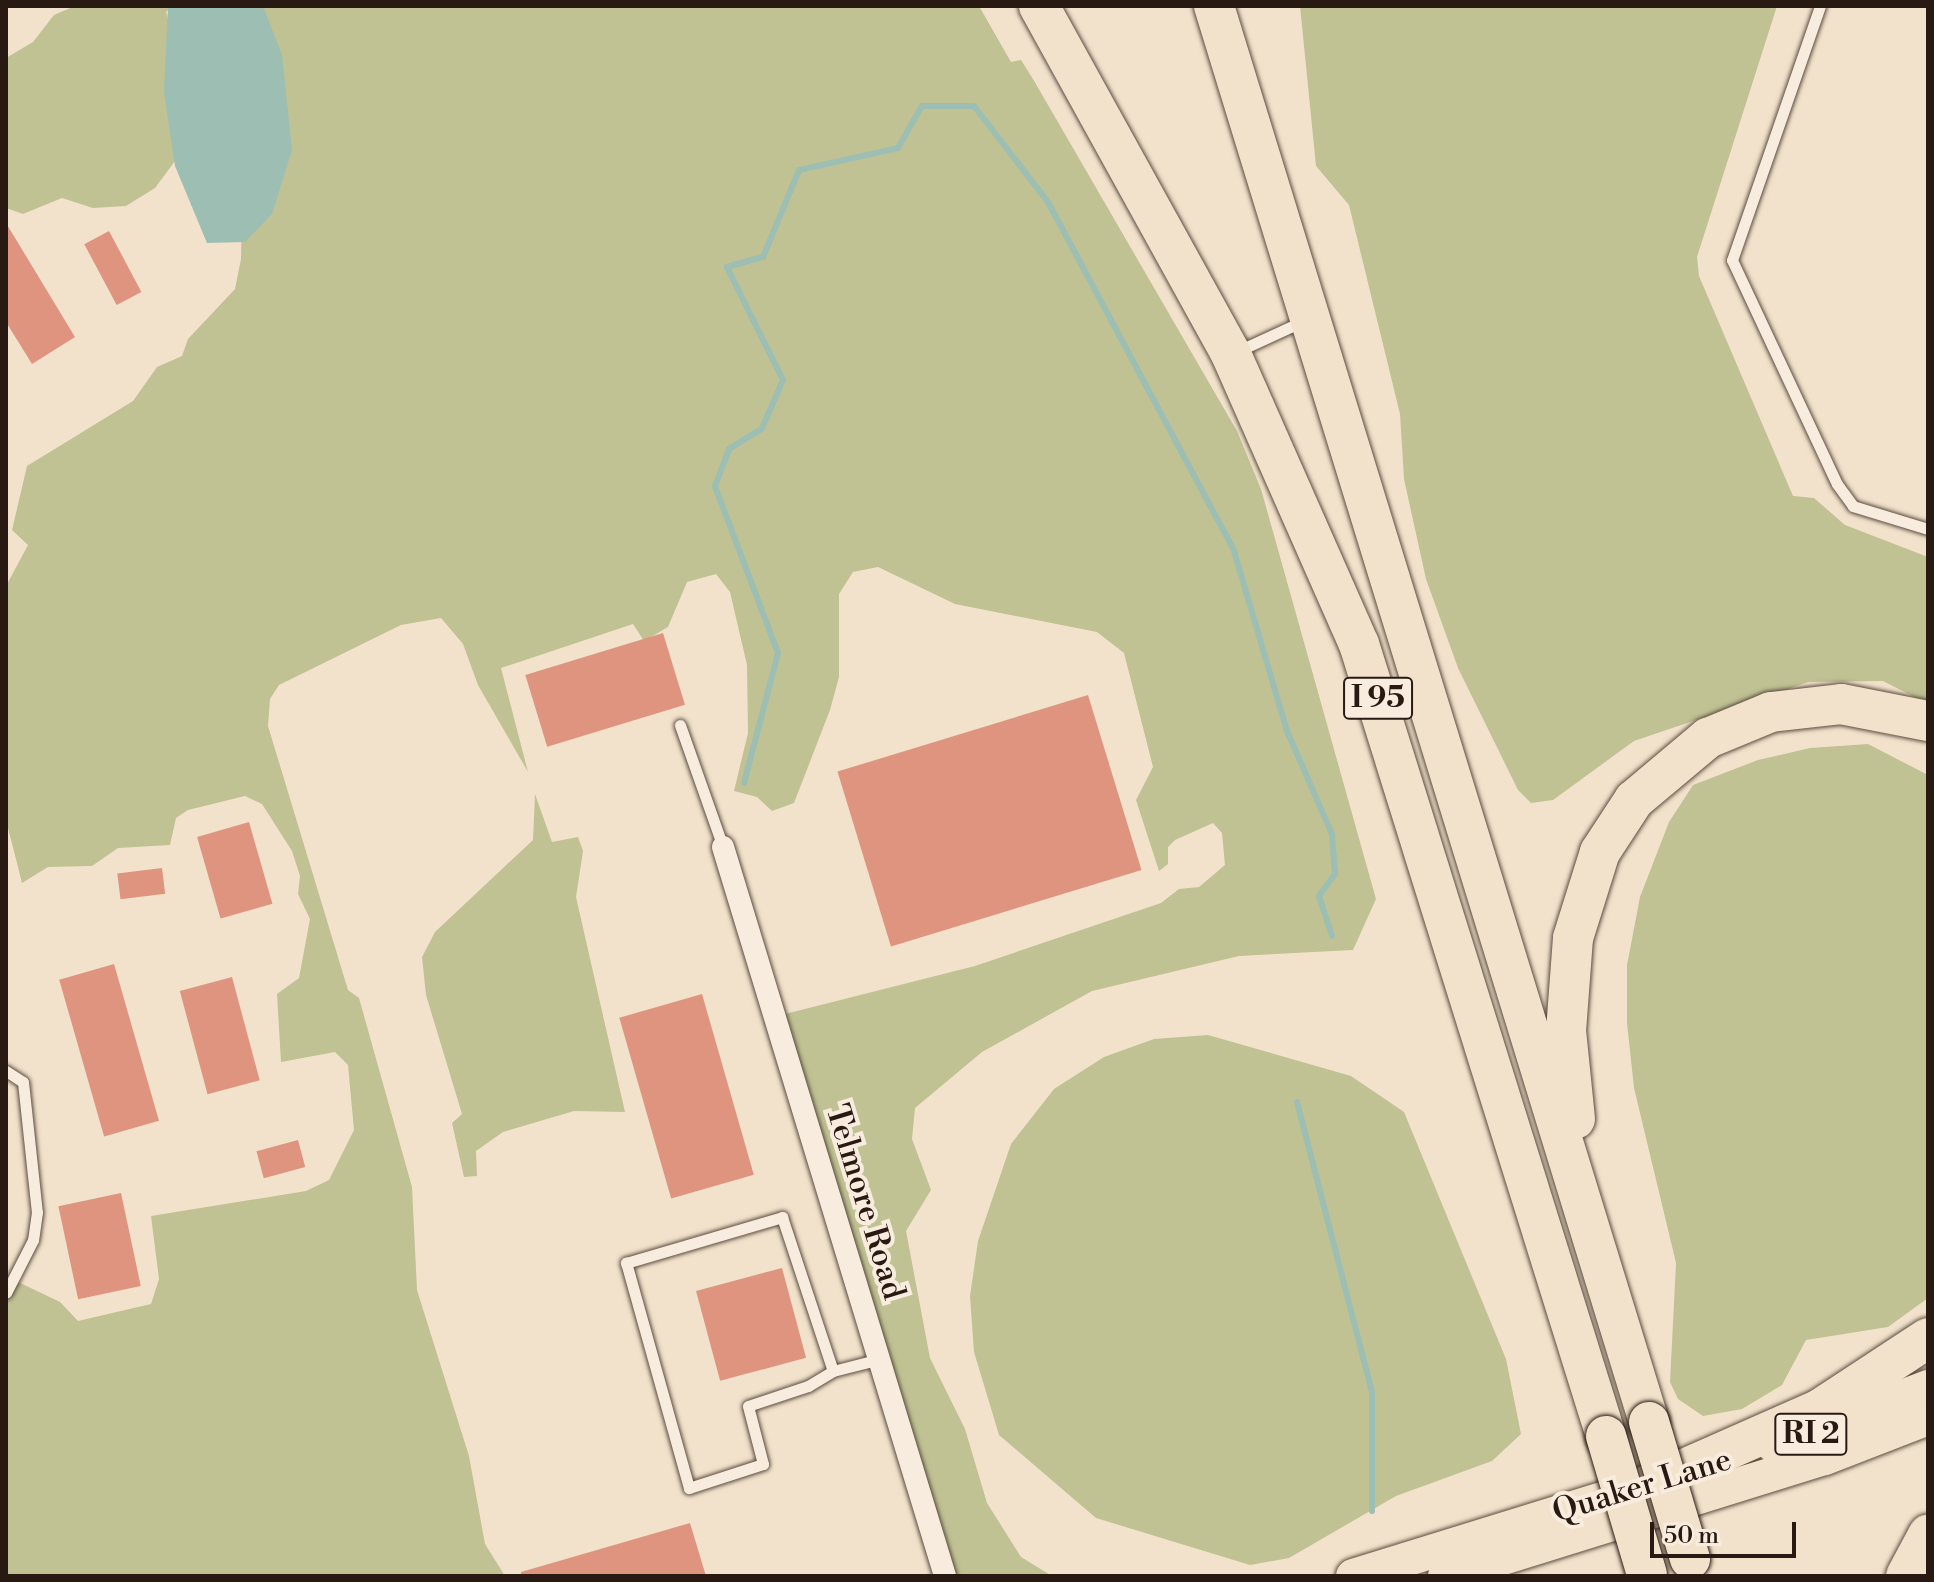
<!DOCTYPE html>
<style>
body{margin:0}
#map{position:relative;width:1934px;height:1582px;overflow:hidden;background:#f2e2cb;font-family:"Libre Bodoni",serif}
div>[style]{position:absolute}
.green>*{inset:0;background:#c0c293}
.water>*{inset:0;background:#9cbeb3}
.stream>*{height:6px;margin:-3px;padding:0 3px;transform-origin:3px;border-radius:3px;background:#9cbeb3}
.building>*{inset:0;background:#de947e;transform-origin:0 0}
.roads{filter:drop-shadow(0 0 2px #5a4c40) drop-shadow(0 0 2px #5a4c40)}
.service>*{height:11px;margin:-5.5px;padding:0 5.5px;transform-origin:5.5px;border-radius:5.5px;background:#f7ecdd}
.minor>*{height:22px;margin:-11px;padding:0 11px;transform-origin:11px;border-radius:11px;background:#f7ecdd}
.primary>*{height:34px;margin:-17px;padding:0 17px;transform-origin:17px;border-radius:17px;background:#f2e2cb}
.motorway>*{height:40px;margin:-20px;padding:0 20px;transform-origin:20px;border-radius:20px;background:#f2e2cb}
.bridges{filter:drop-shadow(0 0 2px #281a12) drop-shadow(0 0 2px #281a12)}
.motorway-bridge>*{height:40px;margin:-20px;padding:0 20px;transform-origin:20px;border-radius:20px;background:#f2e2cb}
span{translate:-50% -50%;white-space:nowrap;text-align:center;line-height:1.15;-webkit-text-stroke:8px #f7ecdd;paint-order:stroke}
.shield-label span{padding:2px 6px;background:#f7ecdd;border:2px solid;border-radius:6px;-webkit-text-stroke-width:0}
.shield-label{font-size:30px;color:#281a12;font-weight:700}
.street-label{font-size:32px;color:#281a12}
.frame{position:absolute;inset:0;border:8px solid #281a12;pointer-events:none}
.scale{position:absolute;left:1650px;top:1522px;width:146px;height:36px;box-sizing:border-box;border:4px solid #281a12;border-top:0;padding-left:10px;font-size:24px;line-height:28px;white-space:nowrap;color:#281a12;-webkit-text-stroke:6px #f7ecdd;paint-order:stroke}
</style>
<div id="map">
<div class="green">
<i style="clip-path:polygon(75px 6px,172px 6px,166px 12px,181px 65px,175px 161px,155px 188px,126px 206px,93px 208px,62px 198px,23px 214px,6px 208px,6px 58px,33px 42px,54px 15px)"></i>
<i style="clip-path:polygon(245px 6px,979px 6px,1011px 62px,1021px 60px,1033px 79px,1237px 431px,1261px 489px,1376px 899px,1353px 950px,1239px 956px,1092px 991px,982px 1052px,915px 1108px,912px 1139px,931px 1190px,906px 1231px,930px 1358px,965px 1429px,987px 1503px,1021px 1557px,1052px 1576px,944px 1576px,777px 1016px,975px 966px,1161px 903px,1179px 889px,1199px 887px,1225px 865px,1222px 833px,1213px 823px,1175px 840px,1168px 847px,1168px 864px,1159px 871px,1136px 800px,1153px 767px,1124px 653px,1097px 632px,955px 604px,878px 567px,853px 572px,839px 594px,839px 677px,830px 710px,794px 803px,772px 811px,757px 797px,734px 791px,748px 733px,747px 665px,730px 592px,716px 574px,687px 582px,668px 627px,644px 641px,633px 624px,501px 668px,528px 772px,478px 685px,463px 644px,441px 618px,401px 625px,279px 685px,270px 699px,268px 726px,348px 990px,359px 998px,412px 1187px,417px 1290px,469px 1456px,485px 1544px,505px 1576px,6px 1576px,6px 1292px,16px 1281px,60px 1302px,78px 1321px,151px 1304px,159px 1279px,151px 1216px,306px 1191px,329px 1180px,354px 1130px,348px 1065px,335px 1052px,281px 1062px,277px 994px,299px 978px,310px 919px,298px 894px,300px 876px,292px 851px,262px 804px,245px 796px,188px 810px,176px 818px,170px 845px,118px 848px,92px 866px,48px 867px,22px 883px,6px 820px,6px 586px,28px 545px,12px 530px,27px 466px,133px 401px,157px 367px,182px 356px,188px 339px,235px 289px,241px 259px)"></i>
<i style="clip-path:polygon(1300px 6px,1777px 6px,1697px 257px,1699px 276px,1793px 496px,1814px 498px,1845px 525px,1928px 557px,1928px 704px,1883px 681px,1808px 682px,1634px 741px,1553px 800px,1531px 803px,1518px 790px,1458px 668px,1426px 579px,1404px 479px,1400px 414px,1349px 205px,1316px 166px)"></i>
<i style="clip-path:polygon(1868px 744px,1928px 775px,1928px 1298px,1888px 1327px,1806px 1340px,1782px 1385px,1742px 1409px,1703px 1416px,1678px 1399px,1670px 1382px,1676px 1263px,1634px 1088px,1627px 1023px,1627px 965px,1640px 897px,1669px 822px,1693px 785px,1758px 760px,1810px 748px)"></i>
<i style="clip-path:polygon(535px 794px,552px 842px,578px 837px,583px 851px,576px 897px,625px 1112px,574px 1111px,503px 1132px,476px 1151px,477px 1176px,464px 1177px,452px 1123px,462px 1114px,426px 995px,422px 957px,435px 932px,533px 840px)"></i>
<i style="clip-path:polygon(1208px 1035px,1351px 1076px,1404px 1112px,1506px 1359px,1521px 1434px,1492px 1461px,1396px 1496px,1289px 1558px,1250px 1565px,1096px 1518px,999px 1435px,974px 1352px,970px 1296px,978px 1241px,1011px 1144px,1054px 1089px,1104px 1057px,1154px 1039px)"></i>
</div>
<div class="water">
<i style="clip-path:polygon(168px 6px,263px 6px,282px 55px,292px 150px,272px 214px,245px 242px,207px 243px,175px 166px,164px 92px)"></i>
</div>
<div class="stream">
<i style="left:744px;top:783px;width:134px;rotate:-75.3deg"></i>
<i style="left:778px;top:653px;width:178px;rotate:-110.7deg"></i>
<i style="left:715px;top:486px;width:40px;rotate:-69deg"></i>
<i style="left:729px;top:449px;width:39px;rotate:-32deg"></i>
<i style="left:762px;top:428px;width:52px;rotate:-66.4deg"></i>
<i style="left:783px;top:380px;width:126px;rotate:-116.4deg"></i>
<i style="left:727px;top:267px;width:37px;rotate:-16deg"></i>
<i style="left:763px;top:257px;width:94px;rotate:-67.5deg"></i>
<i style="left:799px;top:170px;width:101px;rotate:-12.5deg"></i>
<i style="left:898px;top:148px;width:48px;rotate:-60.3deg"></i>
<i style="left:922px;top:106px;width:52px"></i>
<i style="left:974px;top:106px;width:121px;rotate:52.4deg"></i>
<i style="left:1048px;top:202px;width:395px;rotate:61.9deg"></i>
<i style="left:1234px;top:551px;width:188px;rotate:73.6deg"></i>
<i style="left:1287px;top:731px;width:112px;rotate:66.4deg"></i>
<i style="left:1332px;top:834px;width:40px;rotate:85.7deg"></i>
<i style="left:1335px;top:874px;width:27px;rotate:126deg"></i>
<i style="left:1319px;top:896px;width:42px;rotate:72deg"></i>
<i style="left:1297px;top:1102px;width:299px;rotate:75.5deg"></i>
<i style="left:1372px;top:1391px;width:120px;rotate:90deg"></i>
</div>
<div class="building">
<i style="clip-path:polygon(6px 223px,75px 337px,32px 364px,6px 322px)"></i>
<i style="left:109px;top:231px;width:69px;height:28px;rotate:62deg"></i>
<i style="left:663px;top:633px;width:75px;height:144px;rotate:73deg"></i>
<i style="left:1088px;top:695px;width:183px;height:262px;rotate:73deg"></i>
<i style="left:249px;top:822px;width:85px;height:54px;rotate:74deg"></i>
<i style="left:162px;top:868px;width:26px;height:45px;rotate:83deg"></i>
<i style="left:114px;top:964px;width:163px;height:57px;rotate:74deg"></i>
<i style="left:232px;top:977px;width:107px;height:54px;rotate:75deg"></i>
<i style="left:702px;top:994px;width:188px;height:86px;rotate:74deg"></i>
<i style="left:298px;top:1140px;width:28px;height:43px;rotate:75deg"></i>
<i style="left:121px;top:1193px;width:95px;height:64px;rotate:78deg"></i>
<i style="left:782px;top:1268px;width:93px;height:89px;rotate:75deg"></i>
<i style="clip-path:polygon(690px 1523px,706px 1576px,521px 1576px,521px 1572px)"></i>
</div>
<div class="roads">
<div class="service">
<i style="left:1820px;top:6px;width:269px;rotate:109.1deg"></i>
<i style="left:1732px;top:260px;width:247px;rotate:64.9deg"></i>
<i style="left:1837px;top:484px;width:27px;rotate:54deg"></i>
<i style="left:1853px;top:506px;width:78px;rotate:17deg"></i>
<i style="left:1236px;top:352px;width:74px;rotate:-24.8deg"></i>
<i style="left:680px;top:725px;width:129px;rotate:70.6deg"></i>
<i style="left:6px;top:1071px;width:20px;rotate:33deg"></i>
<i style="left:23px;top:1082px;width:131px;rotate:83.9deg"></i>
<i style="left:37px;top:1212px;width:28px;rotate:98deg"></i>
<i style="left:33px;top:1240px;width:59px;rotate:117deg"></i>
<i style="left:833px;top:1371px;width:29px;rotate:149deg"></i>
<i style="left:808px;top:1386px;width:63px;rotate:161.6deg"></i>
<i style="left:748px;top:1406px;width:60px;rotate:75.5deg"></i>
<i style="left:763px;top:1464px;width:78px;rotate:162deg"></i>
<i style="left:689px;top:1488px;width:234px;rotate:-105.6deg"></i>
<i style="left:626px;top:1263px;width:163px;rotate:-16.4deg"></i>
<i style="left:782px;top:1217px;width:162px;rotate:71.7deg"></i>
<i style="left:833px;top:1371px;width:49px;rotate:-14.3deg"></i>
</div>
<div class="minor">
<i style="left:723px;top:847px;width:762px;rotate:73.06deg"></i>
</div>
<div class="primary">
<i style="left:1774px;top:1446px;width:165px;rotate:-21deg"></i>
<i style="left:1353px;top:1576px;width:308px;rotate:-17.2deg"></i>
<i style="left:1445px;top:1576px;width:398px;rotate:-17.3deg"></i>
<i style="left:1825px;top:1458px;width:110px;rotate:-21.2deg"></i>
</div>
<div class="motorway">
<i style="left:1039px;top:6px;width:397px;rotate:61.1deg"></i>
<i style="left:1231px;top:354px;width:317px;rotate:66.2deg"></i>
<i style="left:1359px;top:644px;width:830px;rotate:72.68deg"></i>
<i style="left:1214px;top:6px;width:1481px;rotate:72.92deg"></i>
<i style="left:1575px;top:1119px;width:88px;rotate:-95.8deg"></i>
<i style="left:1566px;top:1031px;width:93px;rotate:-85.7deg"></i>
<i style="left:1573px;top:938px;width:90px;rotate:-72.6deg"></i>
<i style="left:1600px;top:852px;width:62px;rotate:-56.8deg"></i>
<i style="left:1634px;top:800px;width:97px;rotate:-40deg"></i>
<i style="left:1708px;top:738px;width:68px;rotate:-22.4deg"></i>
<i style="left:1771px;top:712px;width:70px;rotate:-6.5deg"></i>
<i style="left:1841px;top:704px;width:89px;rotate:11.1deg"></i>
<i style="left:1648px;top:1485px;width:188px;rotate:-23.8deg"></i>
<i style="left:1820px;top:1409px;width:129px;rotate:-33.3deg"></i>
<i style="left:1906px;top:1576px;width:47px;rotate:-61.8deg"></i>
</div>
</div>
<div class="bridges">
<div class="motorway-bridge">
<i style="left:1649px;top:1422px;width:143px;rotate:73.3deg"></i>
<i style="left:1606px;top:1436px;width:144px;rotate:73.5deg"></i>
</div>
</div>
<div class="shield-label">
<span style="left:1378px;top:698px">I 95</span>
<span style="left:1811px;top:1434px">RI 2</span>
</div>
<div class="street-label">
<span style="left:865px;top:1202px;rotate:73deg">Telmore Road</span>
<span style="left:1642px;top:1486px;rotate:-17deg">Quaker Lane</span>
</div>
<div class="frame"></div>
<div class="scale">50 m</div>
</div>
